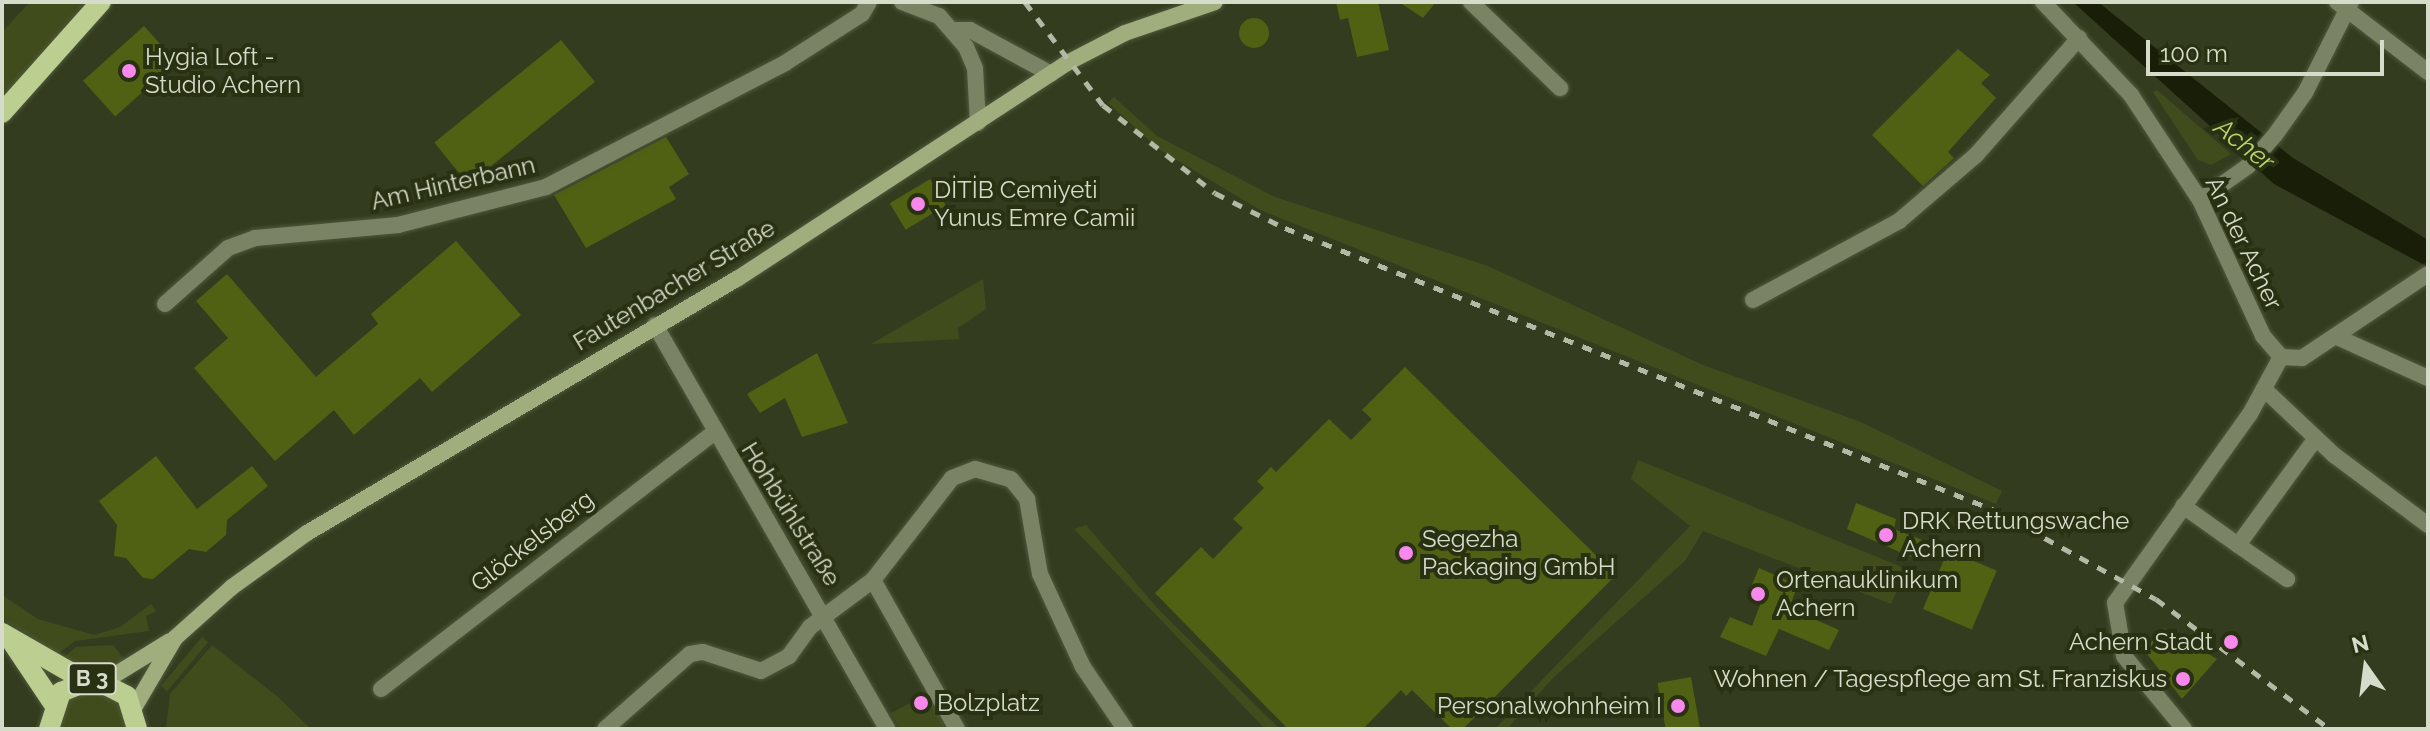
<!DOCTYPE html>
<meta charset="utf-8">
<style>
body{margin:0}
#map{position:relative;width:2430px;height:731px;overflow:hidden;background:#333c1e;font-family:Raleway,sans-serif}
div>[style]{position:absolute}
.green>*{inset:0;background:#404c1c;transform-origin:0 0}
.water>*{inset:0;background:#181e07}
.building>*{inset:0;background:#506113;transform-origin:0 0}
.round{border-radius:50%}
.roads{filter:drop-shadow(0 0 2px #50593d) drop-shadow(0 0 2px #50593d)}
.street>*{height:16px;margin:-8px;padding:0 8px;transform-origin:8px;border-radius:8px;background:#7a8465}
.secondary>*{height:16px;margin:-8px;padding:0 8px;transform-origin:8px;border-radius:8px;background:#a0ae7e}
.primary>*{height:20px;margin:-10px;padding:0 10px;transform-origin:10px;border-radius:10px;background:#bdcf90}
.rail>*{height:5px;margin-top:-2.5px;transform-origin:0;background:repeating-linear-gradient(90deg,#b2b9a4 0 10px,transparent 0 20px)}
.dots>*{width:22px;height:22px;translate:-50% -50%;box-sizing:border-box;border:4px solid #293113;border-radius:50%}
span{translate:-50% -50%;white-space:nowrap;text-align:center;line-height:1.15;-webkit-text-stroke:8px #293113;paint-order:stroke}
.shield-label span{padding:2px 6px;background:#293113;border:2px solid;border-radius:6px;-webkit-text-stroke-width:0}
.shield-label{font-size:22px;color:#d6dcca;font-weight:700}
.poi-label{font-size:24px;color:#d6dcca}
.left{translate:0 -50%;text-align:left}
.right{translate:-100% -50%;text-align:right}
.street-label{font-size:24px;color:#d6dcca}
.water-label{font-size:26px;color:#b9d36e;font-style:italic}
.frame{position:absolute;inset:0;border:4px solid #d6dcca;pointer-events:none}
.north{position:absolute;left:2326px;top:627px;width:80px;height:80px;-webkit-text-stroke:6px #293113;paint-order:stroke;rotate:346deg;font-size:22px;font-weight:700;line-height:32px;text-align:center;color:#d6dcca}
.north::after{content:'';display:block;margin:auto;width:28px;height:36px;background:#d6dcca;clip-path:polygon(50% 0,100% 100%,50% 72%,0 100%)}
.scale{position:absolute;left:2146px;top:40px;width:238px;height:36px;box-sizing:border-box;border:4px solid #d6dcca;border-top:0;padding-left:10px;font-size:24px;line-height:28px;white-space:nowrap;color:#d6dcca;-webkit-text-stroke:6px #293113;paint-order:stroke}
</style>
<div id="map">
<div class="green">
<i style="clip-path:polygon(30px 2px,86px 2px,2px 98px,2px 32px)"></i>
<i style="clip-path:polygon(2157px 90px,2231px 154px,2211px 165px,2198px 160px,2153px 92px)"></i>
<i style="clip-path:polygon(1114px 97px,1157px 136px,1275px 197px,1488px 266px,1703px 365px,1861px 422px,2002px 491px,1996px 504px,1260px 210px,1160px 150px,1108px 103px)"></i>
<i style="clip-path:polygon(983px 279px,986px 309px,958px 328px,959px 339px,871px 344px)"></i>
<i style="clip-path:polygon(1638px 460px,1907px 569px,1891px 604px,1703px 531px,1685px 561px,1553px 678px,1507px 729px,1495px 729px,1690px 526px,1631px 479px)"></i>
<i style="clip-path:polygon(1086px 525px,1160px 611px,1280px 729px,1265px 729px,1074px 529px)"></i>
<i style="clip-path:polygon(2px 595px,38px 619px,94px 635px,120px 627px,151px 604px,156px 611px,146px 616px,149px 631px,75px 641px,58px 654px,2px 618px)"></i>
<i style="left:202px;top:637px;width:8px;height:64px;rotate:40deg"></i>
<i style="clip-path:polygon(113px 645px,125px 660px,108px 668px,84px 668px,63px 658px,76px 647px)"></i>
<i style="clip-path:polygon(212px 645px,278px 697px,311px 729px,166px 729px,170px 694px)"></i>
<i style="clip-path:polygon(93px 688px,118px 698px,127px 729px,58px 729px,68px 698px)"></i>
<i style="clip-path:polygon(927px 694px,946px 729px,900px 729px,891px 713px)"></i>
</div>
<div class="water">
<i style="clip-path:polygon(2073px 2px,2098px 2px,2293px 158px,2428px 240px,2428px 267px,2274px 184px)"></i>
</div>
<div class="building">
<i style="clip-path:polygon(1336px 2px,1378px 2px,1389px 50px,1357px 57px,1348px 18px,1340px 20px)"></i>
<i style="clip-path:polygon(1399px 2px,1436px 2px,1423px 18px)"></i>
<i class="round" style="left:1239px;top:18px;width:30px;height:30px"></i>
<i style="left:144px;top:26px;width:48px;height:82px;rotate:48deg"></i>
<i style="left:561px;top:40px;width:54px;height:163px;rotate:51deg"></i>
<i style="clip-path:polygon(1958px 49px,1990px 75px,1981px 83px,1996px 98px,1948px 152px,1954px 158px,1923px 186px,1872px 135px)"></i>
<i style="clip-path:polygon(666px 137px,689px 174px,669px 187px,676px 199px,586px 248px,554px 195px)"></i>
<i style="left:930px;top:179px;width:31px;height:47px;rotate:59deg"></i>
<i style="clip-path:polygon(456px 241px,521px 315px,432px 392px,420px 378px,354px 435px,334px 410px,275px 461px,194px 368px,228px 338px,196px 301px,227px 274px,316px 377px,378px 324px,371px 314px)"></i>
<i style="clip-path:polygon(817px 353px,848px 423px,802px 437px,785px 398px,760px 413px,747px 394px)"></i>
<i style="clip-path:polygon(1405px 367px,1616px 575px,1463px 729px,1452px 729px,1412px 690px,1406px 696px,1401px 690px,1363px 729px,1288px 729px,1155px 593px,1201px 547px,1213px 559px,1243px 528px,1233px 519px,1264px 488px,1257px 481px,1271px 467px,1276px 472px,1329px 419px,1351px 440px,1372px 419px,1362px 410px)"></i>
<i style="clip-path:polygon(156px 456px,197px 509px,252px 466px,268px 486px,227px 520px,226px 535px,206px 552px,189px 549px,153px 579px,143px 578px,126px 558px,114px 556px,117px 525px,99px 501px)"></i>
<i style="clip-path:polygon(1856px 503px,1896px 519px,1894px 529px,1925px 541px,1918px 560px,1847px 529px)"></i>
<i style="left:1948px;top:550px;width:53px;height:64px;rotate:23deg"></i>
<i style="clip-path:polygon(1759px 568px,1798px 585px,1789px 608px,1839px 630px,1829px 650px,1779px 629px,1766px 656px,1720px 637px,1730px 617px,1752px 626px,1764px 595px,1750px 589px)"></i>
<i style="clip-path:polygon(2164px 628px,2217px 659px,2182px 699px,2144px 650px)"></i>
<i style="left:1691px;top:677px;width:53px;height:34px;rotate:80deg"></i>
</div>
<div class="roads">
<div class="street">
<i style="left:902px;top:2px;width:40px;rotate:21deg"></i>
<i style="left:939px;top:16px;width:41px;rotate:48.9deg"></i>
<i style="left:966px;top:47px;width:23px;rotate:67deg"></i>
<i style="left:975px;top:68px;width:55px;rotate:86.9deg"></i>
<i style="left:1471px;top:2px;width:124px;rotate:44deg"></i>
<i style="left:2043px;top:2px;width:128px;rotate:46.6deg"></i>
<i style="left:2131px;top:95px;width:126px;rotate:56.7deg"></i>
<i style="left:2200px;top:200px;width:150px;rotate:65.1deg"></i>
<i style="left:2263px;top:336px;width:28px;rotate:49deg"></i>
<i style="left:2337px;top:2px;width:115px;rotate:37.6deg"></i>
<i style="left:954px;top:30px;width:16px"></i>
<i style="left:970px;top:30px;width:92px;rotate:28.5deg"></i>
<i style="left:2200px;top:200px;width:59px;rotate:-35.3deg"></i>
<i style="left:2248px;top:166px;width:41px;rotate:-48.9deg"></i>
<i style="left:2275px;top:135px;width:52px;rotate:-54.5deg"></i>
<i style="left:2305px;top:93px;width:102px;rotate:-63.2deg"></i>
<i style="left:1753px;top:300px;width:166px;rotate:-28.4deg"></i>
<i style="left:1899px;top:221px;width:101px;rotate:-40.6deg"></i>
<i style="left:1976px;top:155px;width:156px;rotate:-48.6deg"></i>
<i style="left:165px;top:304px;width:84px;rotate:-41.6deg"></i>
<i style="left:228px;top:248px;width:29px;rotate:-20deg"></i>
<i style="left:255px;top:238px;width:144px;rotate:-5.2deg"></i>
<i style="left:398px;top:225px;width:153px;rotate:-14.4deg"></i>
<i style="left:546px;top:187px;width:269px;rotate:-27.4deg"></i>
<i style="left:785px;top:63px;width:91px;rotate:-32.5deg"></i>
<i style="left:862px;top:14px;width:14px;rotate:-60deg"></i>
<i style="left:655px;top:325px;width:466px;rotate:60.1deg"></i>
<i style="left:2337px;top:337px;width:100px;rotate:24.3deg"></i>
<i style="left:2281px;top:357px;width:21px;rotate:3deg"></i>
<i style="left:2302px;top:358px;width:151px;rotate:-33.7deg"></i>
<i style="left:2264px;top:389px;width:96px;rotate:43.3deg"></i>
<i style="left:2334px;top:455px;width:117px;rotate:36.7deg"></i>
<i style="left:2183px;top:506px;width:67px;rotate:35.3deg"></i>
<i style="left:2238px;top:545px;width:132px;rotate:-53.9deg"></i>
<i style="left:2238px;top:545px;width:60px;rotate:34.8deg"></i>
<i style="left:873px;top:580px;width:171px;rotate:60.6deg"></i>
<i style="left:381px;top:689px;width:419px;rotate:-37.6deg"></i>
<i style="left:605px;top:729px;width:113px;rotate:-41.4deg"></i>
<i style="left:690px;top:654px;width:13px;rotate:-9deg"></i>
<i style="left:703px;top:652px;width:61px;rotate:18.1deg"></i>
<i style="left:761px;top:671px;width:32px;rotate:-28deg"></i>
<i style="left:789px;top:656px;width:36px;rotate:-54deg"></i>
<i style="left:810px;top:627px;width:79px;rotate:-36.7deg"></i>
<i style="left:873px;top:580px;width:129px;rotate:-52.2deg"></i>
<i style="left:952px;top:478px;width:25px;rotate:-21deg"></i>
<i style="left:975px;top:469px;width:37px;rotate:16deg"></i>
<i style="left:1011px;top:479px;width:26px;rotate:51deg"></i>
<i style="left:1027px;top:499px;width:76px;rotate:80.2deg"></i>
<i style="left:1040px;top:574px;width:102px;rotate:65.2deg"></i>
<i style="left:1083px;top:667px;width:75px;rotate:55.9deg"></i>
<i style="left:2184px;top:729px;width:94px;rotate:-129.4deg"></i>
<i style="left:2124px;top:656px;width:54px;rotate:-99.6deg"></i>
<i style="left:2115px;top:603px;width:232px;rotate:-54.5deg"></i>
<i style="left:2250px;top:414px;width:65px;rotate:-61.5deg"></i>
</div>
<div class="secondary">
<i style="left:105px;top:681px;width:76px;rotate:-31.6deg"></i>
<i style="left:134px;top:708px;width:81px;rotate:-59.6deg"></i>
<i style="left:175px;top:638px;width:76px;rotate:-41.8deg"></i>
<i style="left:232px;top:587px;width:92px;rotate:-35.8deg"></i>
<i style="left:307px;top:533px;width:499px;rotate:-30.6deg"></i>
<i style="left:737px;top:279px;width:394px;rotate:-33.2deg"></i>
<i style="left:1067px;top:63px;width:65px;rotate:-27.3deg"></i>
<i style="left:1125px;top:33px;width:95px;rotate:-19deg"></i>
</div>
<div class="primary">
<i style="left:2px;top:113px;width:149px;rotate:-48.3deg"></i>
<i style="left:2px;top:633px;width:95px;rotate:29.8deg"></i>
<i style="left:12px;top:642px;width:73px;rotate:56.1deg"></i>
<i style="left:49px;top:729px;width:39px;rotate:-72deg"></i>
<i style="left:61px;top:692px;width:35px;rotate:-22deg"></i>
<i style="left:94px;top:679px;width:37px;rotate:27deg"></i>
<i style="left:127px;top:696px;width:34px;rotate:73deg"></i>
</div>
</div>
<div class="rail">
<i style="left:1025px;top:2px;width:129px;rotate:52.9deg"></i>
<i style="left:1103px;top:105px;width:142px;rotate:38.2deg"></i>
<i style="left:1215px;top:193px;width:78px;rotate:26.6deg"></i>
<i style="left:1285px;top:228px;width:761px;rotate:21.68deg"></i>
<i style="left:1992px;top:509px;width:187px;rotate:28.8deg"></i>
<i style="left:2156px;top:599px;width:217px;rotate:36.8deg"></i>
</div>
<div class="dots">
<i style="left:129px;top:71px;background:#f888eb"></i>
<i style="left:918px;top:204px;background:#f888eb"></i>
<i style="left:1886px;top:535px;background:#f888eb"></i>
<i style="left:1406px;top:553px;background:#f888eb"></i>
<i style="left:1758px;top:594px;background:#f888eb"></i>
<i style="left:2231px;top:642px;background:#f888eb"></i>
<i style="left:2183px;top:679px;background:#f888eb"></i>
<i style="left:921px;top:703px;background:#f888eb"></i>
<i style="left:1678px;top:706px;background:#f888eb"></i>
</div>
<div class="shield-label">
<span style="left:92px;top:679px">B 3</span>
</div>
<div class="poi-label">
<span class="left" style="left:145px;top:71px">Hygia Loft -<br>Studio Achern</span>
<span class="left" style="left:934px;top:204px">DİTİB Cemiyeti<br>Yunus Emre Camii</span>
<span class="left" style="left:1902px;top:535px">DRK Rettungswache<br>Achern</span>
<span class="left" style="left:1422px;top:553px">Segezha<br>Packaging GmbH</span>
<span class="left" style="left:1776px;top:594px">Ortenauklinikum<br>Achern</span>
<span class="right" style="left:2213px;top:642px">Achern Stadt</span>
<span class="right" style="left:2167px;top:679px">Wohnen / Tagespflege am St. Franziskus</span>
<span class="left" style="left:937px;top:703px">Bolzplatz</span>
<span class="right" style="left:1662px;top:706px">Personalwohnheim I</span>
</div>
<div class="street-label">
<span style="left:453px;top:183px;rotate:-13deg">Am Hinterbann</span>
<span style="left:2244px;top:243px;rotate:64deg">An der Acher</span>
<span style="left:674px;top:285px;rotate:-31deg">Fautenbacher Straße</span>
<span style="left:791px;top:514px;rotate:58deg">Hohbühlstraße</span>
<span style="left:532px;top:541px;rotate:-38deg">Glöckelsberg</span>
</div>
<div class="water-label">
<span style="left:2244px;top:145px;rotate:38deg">Acher</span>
</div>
<div class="frame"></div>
<div class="north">N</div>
<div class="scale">100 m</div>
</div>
